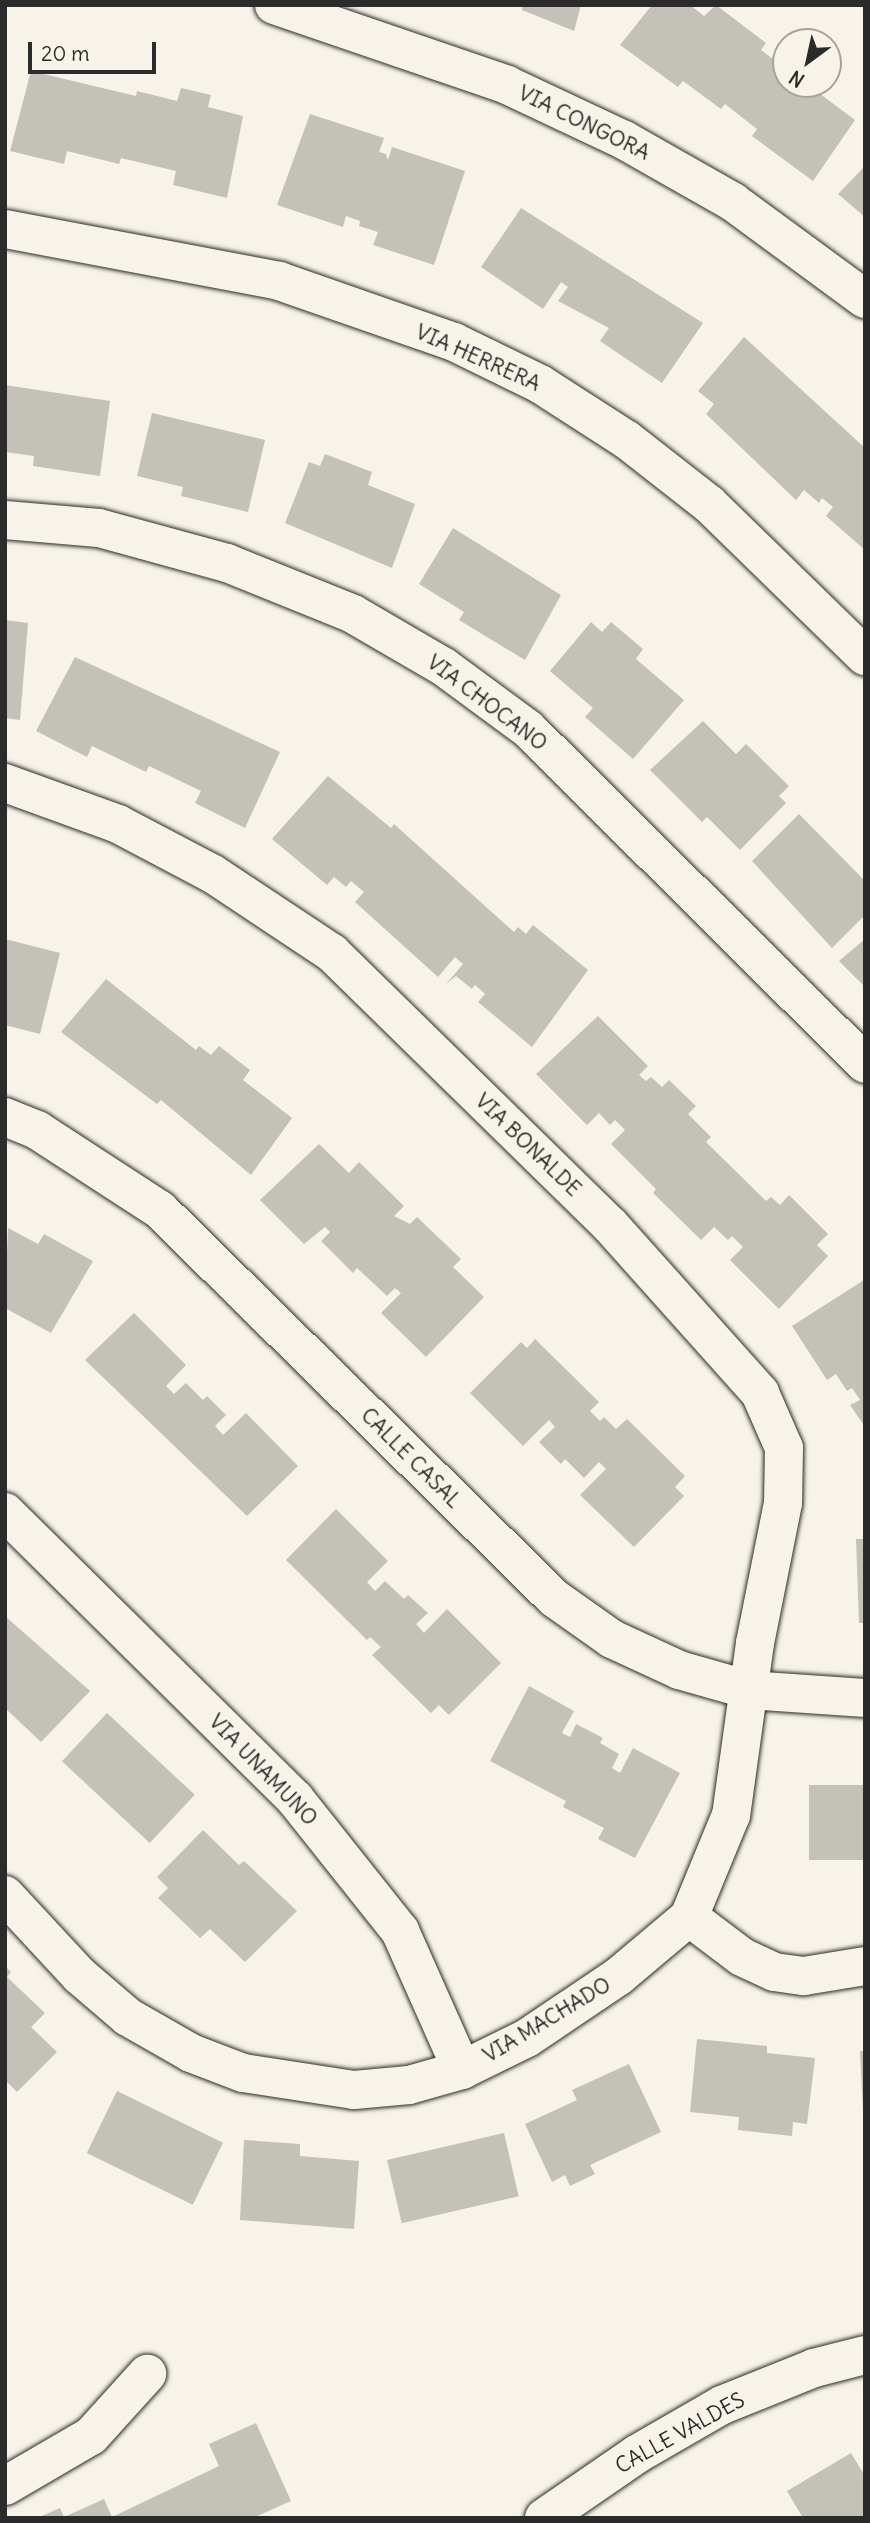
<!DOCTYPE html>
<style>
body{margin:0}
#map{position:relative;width:870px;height:2523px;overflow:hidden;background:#f7f3e8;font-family:Delius,sans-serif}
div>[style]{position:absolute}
.building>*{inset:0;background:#c4c1b9;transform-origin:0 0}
.roads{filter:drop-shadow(0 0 2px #2b2b2b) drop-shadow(0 0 2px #2b2b2b)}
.street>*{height:38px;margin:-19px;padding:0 19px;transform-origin:19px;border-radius:19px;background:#f7f3e8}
.secondary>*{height:38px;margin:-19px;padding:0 19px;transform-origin:19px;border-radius:19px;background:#f7f3e8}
span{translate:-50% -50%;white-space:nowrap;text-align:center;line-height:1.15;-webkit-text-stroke:5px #f7f3e8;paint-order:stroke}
.street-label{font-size:21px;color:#2b2b2b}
.frame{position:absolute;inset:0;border:7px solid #2b2b2b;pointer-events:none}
.north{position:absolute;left:772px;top:28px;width:70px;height:70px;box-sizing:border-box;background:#f7f3e8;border:2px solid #a5a39c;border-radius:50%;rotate:213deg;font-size:19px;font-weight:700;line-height:28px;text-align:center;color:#2b2b2b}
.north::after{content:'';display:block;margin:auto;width:24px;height:32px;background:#2b2b2b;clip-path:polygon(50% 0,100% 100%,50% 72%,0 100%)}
.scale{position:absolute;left:28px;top:42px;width:128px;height:32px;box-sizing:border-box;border:4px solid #2b2b2b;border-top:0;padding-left:9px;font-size:21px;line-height:24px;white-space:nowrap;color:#2b2b2b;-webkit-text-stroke:5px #f7f3e8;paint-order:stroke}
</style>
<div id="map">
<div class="building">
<i style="clip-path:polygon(523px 5px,581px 5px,574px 31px,522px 10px)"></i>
<i style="clip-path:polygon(652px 5px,690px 5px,704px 16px,716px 5px,766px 43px,761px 50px,786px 69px,786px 84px,807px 84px,855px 120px,813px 181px,752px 136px,757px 129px,725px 104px,721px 109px,683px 81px,678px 87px,620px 45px)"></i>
<i style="clip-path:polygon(31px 71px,136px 96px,137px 91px,177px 101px,181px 88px,211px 95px,208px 107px,243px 116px,227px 198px,173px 185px,176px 171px,121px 158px,119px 164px,67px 151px,64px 164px,10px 151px)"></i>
<i style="clip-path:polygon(310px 114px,384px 138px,379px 152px,386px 154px,388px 160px,392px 147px,465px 171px,434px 265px,373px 245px,378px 232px,359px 226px,360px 221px,346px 216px,343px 227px,277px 205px)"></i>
<i style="clip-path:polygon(865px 166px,865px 217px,838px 194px)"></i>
<i style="clip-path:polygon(521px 208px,703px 323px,662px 383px,600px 341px,609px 328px,558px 301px,568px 287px,561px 282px,543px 309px,481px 267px)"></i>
<i style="clip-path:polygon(744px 337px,865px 448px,865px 550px,826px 516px,833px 507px,822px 498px,819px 503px,804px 490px,796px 500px,706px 414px,714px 404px,698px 391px)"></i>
<i style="clip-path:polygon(5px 385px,110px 401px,100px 476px,33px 466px,34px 456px,5px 452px)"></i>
<i style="clip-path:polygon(152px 413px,265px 440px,248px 512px,181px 496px,183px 487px,137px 476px)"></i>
<i style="clip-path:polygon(325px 454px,372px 472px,368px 485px,415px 504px,392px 568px,285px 523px,309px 462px,320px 466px)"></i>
<i style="clip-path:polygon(453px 528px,561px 595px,525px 660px,459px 620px,464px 612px,419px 584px)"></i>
<i style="clip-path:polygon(5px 620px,28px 623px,20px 720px,5px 718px)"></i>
<i style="clip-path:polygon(591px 622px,602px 632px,611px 622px,643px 649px,636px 659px,684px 700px,633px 759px,585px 717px,593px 708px,550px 671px)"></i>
<i style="clip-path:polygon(75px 657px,280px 752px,245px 828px,195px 803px,201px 791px,149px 766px,146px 772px,92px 746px,87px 757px,36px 731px)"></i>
<i style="clip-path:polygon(703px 721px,736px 754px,746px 744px,789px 786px,779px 796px,786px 803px,740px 850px,707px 817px,702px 822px,650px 770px)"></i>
<i style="clip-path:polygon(328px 776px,391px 828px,394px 824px,514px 932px,518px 927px,526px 934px,533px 925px,588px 970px,532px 1047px,478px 1002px,485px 994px,475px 985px,472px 989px,456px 976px,446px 984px,463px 964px,455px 957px,438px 977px,355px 902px,364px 892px,351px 881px,346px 887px,334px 877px,327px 885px,272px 839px)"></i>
<i style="clip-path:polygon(799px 814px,865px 881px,865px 915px,832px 948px,752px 861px)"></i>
<i style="clip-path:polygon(5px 939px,60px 953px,40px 1034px,5px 1025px)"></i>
<i style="clip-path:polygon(865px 939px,865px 987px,839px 961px)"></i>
<i style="clip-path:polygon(106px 979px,196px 1050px,199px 1046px,211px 1055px,219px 1046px,250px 1070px,243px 1080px,292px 1118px,251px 1175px,161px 1100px,157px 1104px,61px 1032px)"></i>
<i style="clip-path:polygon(598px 1016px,648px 1066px,639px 1075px,646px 1081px,651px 1077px,662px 1087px,669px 1080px,696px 1106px,688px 1114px,711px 1137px,706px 1142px,766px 1201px,771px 1197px,780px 1205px,789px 1195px,828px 1234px,817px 1245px,828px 1256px,779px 1309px,730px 1260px,743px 1247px,732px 1236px,728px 1240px,714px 1227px,701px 1240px,653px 1193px,656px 1189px,611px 1144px,625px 1130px,615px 1120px,610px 1125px,599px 1113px,587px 1125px,536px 1074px)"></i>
<i style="clip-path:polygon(319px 1144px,349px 1173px,359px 1162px,404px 1206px,394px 1216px,410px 1224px,417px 1217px,461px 1259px,453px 1267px,484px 1297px,426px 1357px,381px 1313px,401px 1293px,395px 1288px,387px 1296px,357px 1268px,353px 1273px,321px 1241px,330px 1232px,325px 1227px,304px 1244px,260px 1200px)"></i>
<i style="clip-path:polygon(8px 1228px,38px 1244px,44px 1234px,93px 1261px,51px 1333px,5px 1308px)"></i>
<i style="clip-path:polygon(864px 1280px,865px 1282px,865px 1427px,850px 1405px,860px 1400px,852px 1388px,847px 1391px,836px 1374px,827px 1380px,792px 1326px)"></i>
<i style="clip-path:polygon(134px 1313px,186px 1365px,166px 1386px,174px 1394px,186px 1383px,203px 1400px,207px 1396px,226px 1415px,215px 1426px,223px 1435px,246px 1413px,298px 1466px,247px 1516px,85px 1360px)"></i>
<i style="clip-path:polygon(535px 1339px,599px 1402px,590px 1411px,600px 1421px,604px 1417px,616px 1429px,627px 1419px,685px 1476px,675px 1487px,684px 1496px,634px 1547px,580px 1495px,606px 1469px,599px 1462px,584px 1478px,565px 1459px,561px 1464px,539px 1442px,555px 1427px,549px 1420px,523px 1446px,470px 1393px,521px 1342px,527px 1348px)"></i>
<i style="clip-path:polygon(336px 1509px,388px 1561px,367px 1582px,375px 1591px,385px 1581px,404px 1599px,408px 1595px,428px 1613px,416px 1624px,424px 1633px,447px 1609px,501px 1663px,449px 1715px,439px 1705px,431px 1713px,372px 1655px,381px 1647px,370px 1637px,367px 1640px,286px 1560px)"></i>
<i style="clip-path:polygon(856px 1539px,865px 1539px,865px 1623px,859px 1623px)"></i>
<i style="clip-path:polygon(5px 1616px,90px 1691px,41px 1742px,5px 1708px)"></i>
<i style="clip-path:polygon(529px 1686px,574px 1711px,562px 1733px,570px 1737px,576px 1724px,603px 1738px,600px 1743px,619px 1754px,612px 1768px,620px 1773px,633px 1748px,680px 1773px,635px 1858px,598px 1839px,604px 1828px,563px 1807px,566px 1801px,490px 1761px)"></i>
<i style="left:107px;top:1713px;width:120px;height:66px;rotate:43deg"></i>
<i style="left:809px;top:1785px;width:56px;height:75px"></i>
<i style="clip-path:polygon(203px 1830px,239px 1865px,244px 1861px,297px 1911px,245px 1962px,210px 1929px,200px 1938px,158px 1898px,168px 1888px,157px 1877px)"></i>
<i style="clip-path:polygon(5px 1966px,11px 1972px,7px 1977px,45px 2013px,31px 2027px,57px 2052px,17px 2092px,5px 2080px)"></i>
<i style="clip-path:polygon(697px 2039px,767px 2046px,767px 2053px,815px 2058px,807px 2124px,793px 2122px,792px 2136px,738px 2130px,739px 2117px,690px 2112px)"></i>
<i style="clip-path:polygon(860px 2051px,865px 2051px,865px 2110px,863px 2110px)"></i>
<i style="clip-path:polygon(629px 2064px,661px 2132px,590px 2165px,595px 2174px,570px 2186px,565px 2175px,552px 2182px,525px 2124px,577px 2100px,572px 2090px)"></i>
<i style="left:117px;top:2091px;width:118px;height:69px;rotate:26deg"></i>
<i style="left:504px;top:2133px;width:65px;height:120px;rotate:77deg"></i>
<i style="clip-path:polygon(244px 2140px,300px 2144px,300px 2156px,359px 2161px,354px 2229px,240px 2220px)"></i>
<i style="clip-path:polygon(256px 2423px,291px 2501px,253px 2518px,37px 2518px,60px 2508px,64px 2517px,104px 2499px,112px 2517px,219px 2466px,209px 2444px)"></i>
<i style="clip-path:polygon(851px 2453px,865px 2476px,865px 2518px,803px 2518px,787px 2491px)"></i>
</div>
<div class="roads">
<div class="street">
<i style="left:274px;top:5px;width:246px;rotate:18.9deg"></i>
<i style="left:507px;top:85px;width:129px;rotate:25.2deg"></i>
<i style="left:624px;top:140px;width:125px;rotate:29.6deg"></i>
<i style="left:733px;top:202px;width:164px;rotate:36.3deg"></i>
<i style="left:5px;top:229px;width:279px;rotate:10.7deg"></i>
<i style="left:279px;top:281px;width:185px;rotate:19.2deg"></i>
<i style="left:454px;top:342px;width:96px;rotate:26deg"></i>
<i style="left:540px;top:384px;width:103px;rotate:32.8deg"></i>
<i style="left:627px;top:440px;width:104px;rotate:38deg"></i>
<i style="left:709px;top:504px;width:218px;rotate:44.3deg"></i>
<i style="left:5px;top:520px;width:94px;rotate:4.9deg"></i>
<i style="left:99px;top:528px;width:133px;rotate:15.3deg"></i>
<i style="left:227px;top:563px;width:136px;rotate:22deg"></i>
<i style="left:353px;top:614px;width:105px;rotate:30.2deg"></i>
<i style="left:444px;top:667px;width:104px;rotate:36.4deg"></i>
<i style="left:528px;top:729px;width:475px;rotate:44.8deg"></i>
<i style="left:5px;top:783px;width:120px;rotate:19.9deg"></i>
<i style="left:118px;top:824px;width:107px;rotate:27.8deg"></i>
<i style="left:213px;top:874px;width:143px;rotate:33.6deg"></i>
<i style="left:332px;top:953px;width:388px;rotate:44.4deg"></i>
<i style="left:609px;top:1224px;width:227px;rotate:48.2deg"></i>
<i style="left:760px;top:1393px;width:60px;rotate:66.4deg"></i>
<i style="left:784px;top:1448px;width:55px;rotate:91deg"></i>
<i style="left:783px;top:1503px;width:143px;rotate:101.3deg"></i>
<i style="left:755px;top:1643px;width:174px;rotate:97.9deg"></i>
<i style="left:731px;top:1815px;width:110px;rotate:112.4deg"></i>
<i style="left:689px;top:1917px;width:92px;rotate:139.9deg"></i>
<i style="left:619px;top:1976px;width:111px;rotate:146deg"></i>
<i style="left:527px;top:2038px;width:72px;rotate:153.8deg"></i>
<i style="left:462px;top:2070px;width:55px;rotate:164.2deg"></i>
<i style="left:409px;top:2085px;width:55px;rotate:174.8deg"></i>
<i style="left:354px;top:2090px;width:112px;rotate:-171.3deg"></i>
<i style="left:243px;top:2073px;width:56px;rotate:-159deg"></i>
<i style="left:191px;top:2053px;width:73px;rotate:-150.3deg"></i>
<i style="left:128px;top:2017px;width:65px;rotate:-139.4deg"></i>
<i style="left:79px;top:1975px;width:109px;rotate:-132.8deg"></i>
<i style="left:5px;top:1512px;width:408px;rotate:44.7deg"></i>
<i style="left:295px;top:1799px;width:169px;rotate:51.5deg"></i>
<i style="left:400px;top:1931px;width:152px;rotate:66deg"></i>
<i style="left:689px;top:1917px;width:66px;rotate:37deg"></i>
<i style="left:742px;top:1957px;width:35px;rotate:25deg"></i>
<i style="left:774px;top:1972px;width:30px;rotate:8deg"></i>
<i style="left:804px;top:1976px;width:62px;rotate:-9.3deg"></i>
<i style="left:5px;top:2486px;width:99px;rotate:-30.2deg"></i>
<i style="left:91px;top:2436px;width:84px;rotate:-47.9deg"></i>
</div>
<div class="secondary">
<i style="left:5px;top:1117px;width:35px;rotate:22deg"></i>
<i style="left:37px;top:1130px;width:147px;rotate:33deg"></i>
<i style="left:160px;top:1210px;width:553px;rotate:44.56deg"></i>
<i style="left:554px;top:1598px;width:71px;rotate:35.3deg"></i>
<i style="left:612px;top:1639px;width:74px;rotate:24.8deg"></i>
<i style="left:679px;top:1670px;width:73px;rotate:15.9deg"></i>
<i style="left:749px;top:1690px;width:116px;rotate:3.9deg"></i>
<i style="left:544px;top:2518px;width:113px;rotate:-34.5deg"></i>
<i style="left:637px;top:2454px;width:98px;rotate:-30deg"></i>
<i style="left:722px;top:2405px;width:99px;rotate:-21.9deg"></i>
<i style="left:814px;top:2368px;width:53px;rotate:-14.3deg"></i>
</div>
</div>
<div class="street-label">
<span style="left:584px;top:123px;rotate:26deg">VIA CONGORA</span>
<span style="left:478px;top:358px;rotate:24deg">VIA HERRERA</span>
<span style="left:487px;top:703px;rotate:37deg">VIA CHOCANO</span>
<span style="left:528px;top:1145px;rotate:44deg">VIA BONALDE</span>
<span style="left:411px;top:1458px;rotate:45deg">CALLE CASAL</span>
<span style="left:263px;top:1770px;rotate:46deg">VIA UNAMUNO</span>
<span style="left:547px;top:2020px;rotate:-31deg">VIA MACHADO</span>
<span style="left:680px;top:2433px;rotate:-29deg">CALLE VALDES</span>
</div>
<div class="frame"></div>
<div class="north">N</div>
<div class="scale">20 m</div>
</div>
